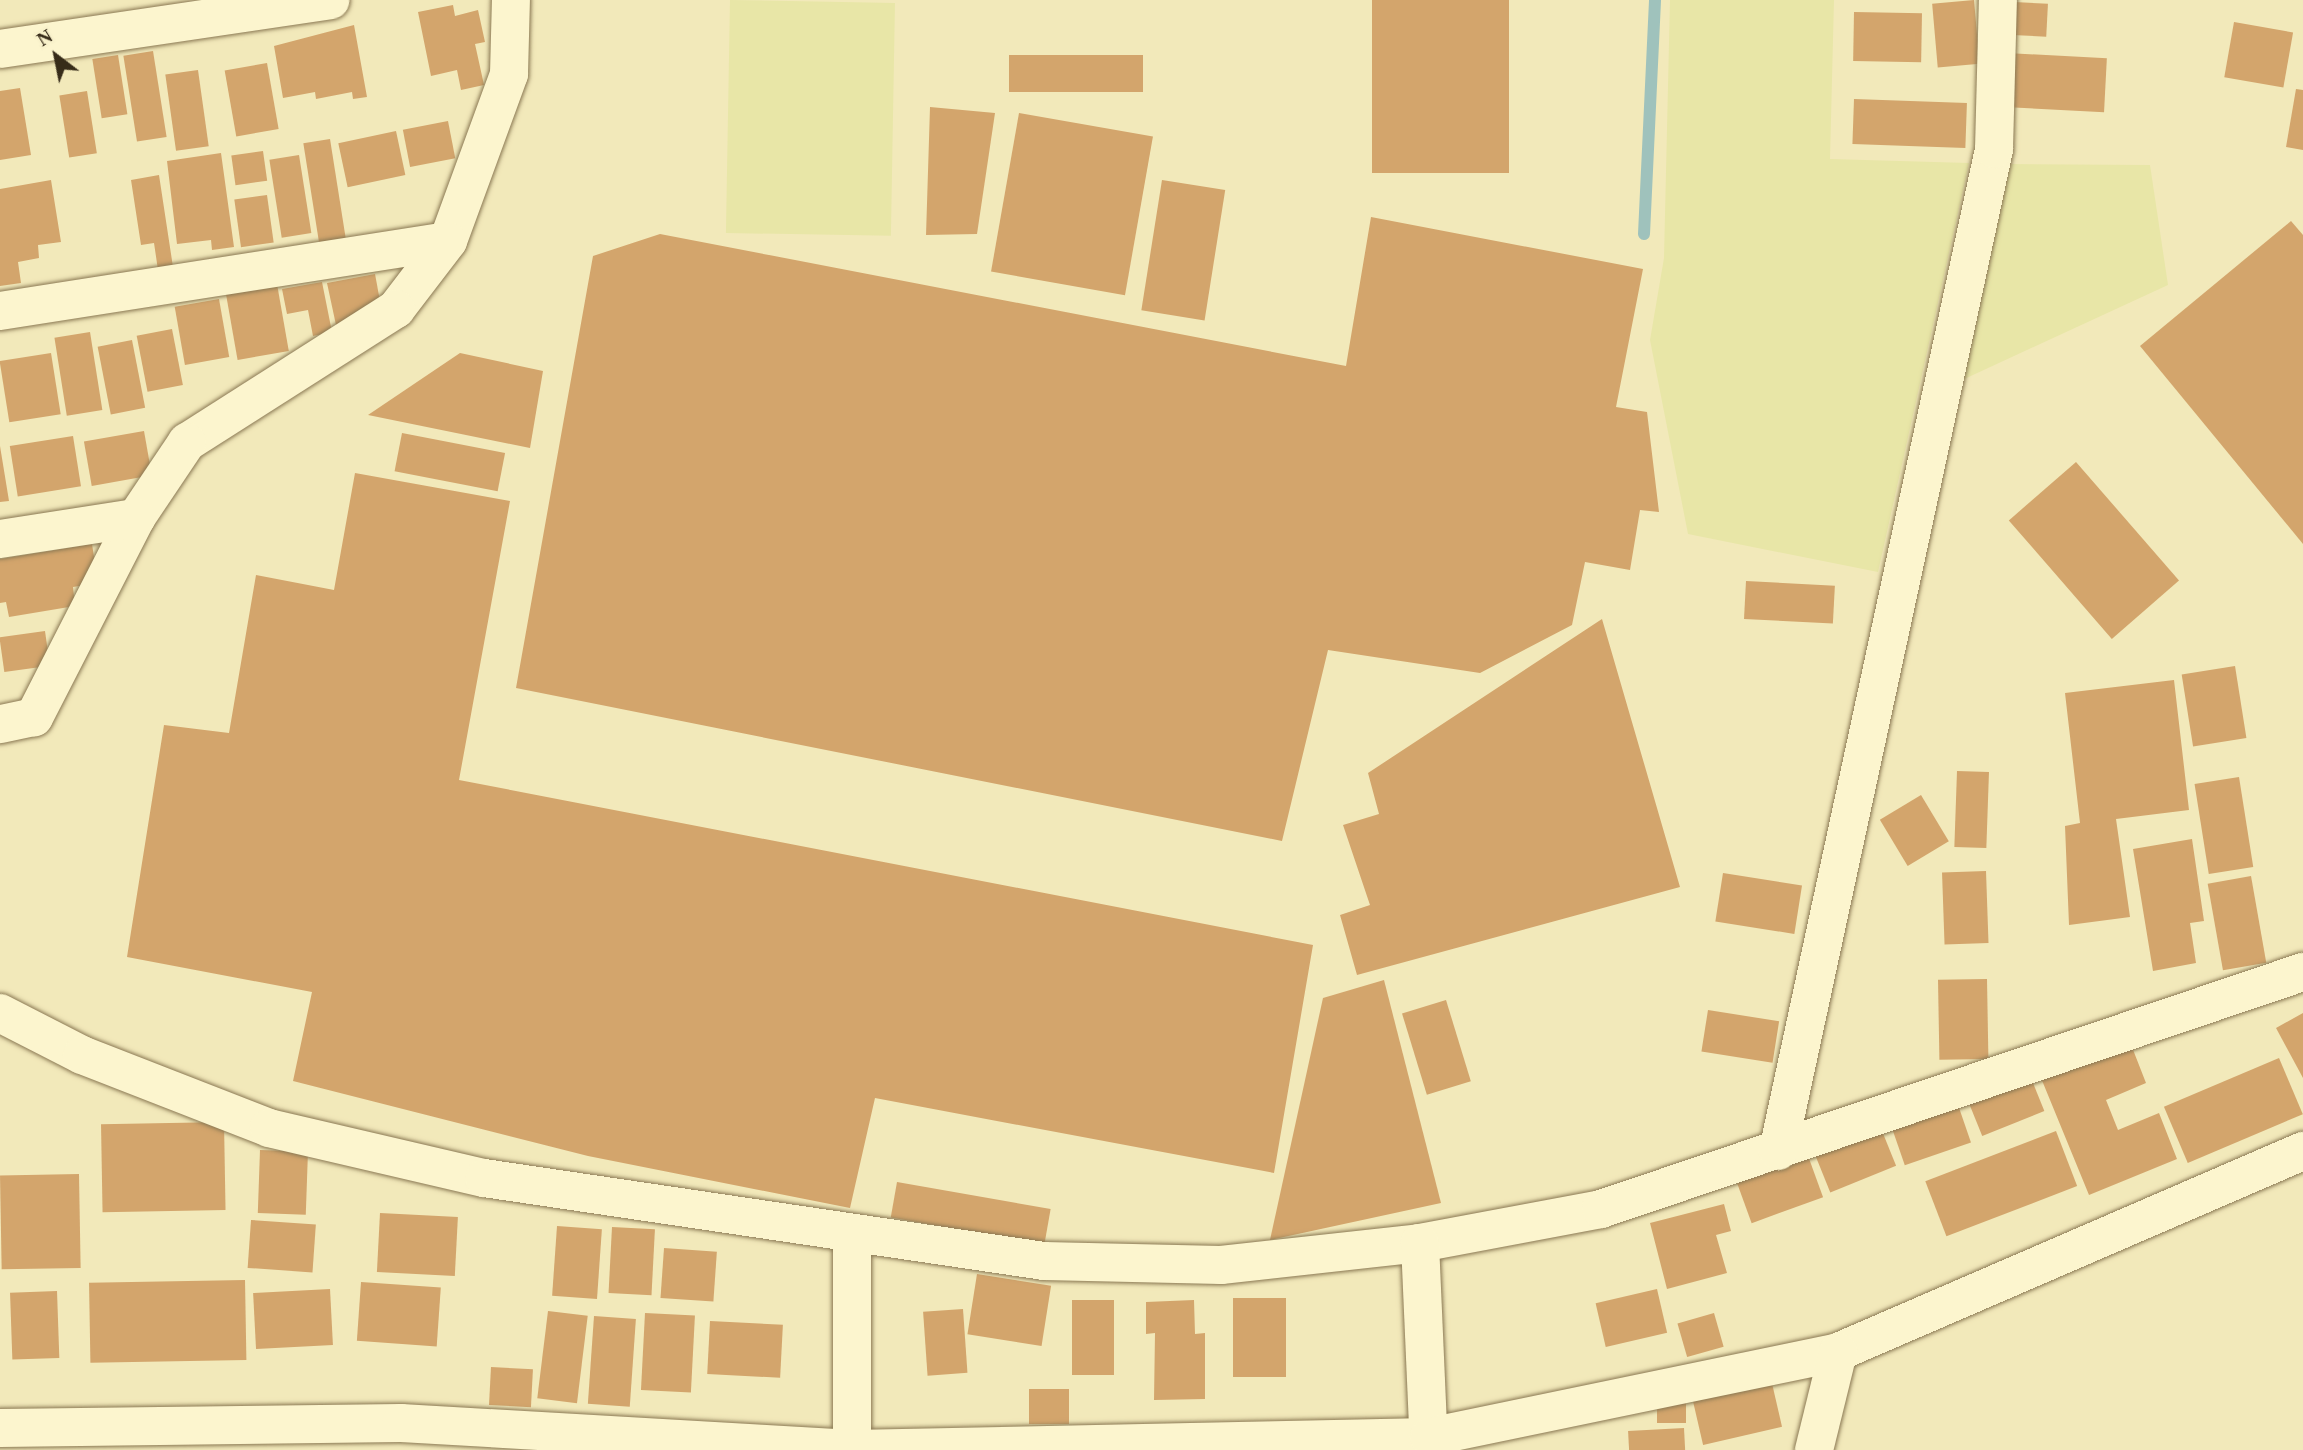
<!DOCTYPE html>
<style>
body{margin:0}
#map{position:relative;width:2303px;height:1450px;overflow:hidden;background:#f2e9ba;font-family:Georgia,serif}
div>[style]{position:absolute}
.farmland>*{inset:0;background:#e8e6a7;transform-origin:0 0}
.stream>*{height:12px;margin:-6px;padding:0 6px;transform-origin:6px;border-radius:6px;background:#9fc2bc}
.building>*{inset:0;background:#d3a56c;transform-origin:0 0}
.roads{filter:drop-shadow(0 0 2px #8a7853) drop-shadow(0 0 2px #8a7853)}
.minor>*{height:38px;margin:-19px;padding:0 19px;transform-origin:19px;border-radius:19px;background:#fcf5ce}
span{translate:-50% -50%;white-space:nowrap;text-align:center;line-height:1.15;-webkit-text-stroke:5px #f8f1ca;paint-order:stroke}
.north{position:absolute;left:21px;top:21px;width:70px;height:70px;-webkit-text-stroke:5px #f8f1ca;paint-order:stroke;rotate:328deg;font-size:19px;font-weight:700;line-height:28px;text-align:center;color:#372c19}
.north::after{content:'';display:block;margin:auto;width:24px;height:32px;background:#372c19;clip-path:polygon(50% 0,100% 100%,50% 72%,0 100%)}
</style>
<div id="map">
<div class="farmland">
<i style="left:730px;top:0;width:165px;height:233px;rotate:1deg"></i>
<i style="clip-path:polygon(1670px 0,1834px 0,1830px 159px,1969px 163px,1878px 572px,1688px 534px,1650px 340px,1664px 258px)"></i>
<i style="clip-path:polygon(2005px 164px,2150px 165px,2168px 285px,1960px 381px)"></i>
</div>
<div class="stream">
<i style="left:1644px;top:234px;width:234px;rotate:-87.3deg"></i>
</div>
<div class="building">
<i style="left:1372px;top:0;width:137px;height:173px"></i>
<i style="left:1974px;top:0;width:64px;height:42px;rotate:85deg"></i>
<i style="left:2014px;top:2px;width:34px;height:33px;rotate:3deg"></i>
<i style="clip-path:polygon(453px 5px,455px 16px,478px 10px,485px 42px,475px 44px,484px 85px,461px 90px,457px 70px,431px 76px,418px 12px)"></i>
<i style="left:1854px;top:12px;width:68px;height:49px;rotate:1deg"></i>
<i style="left:2234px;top:22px;width:60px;height:56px;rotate:10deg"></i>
<i style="clip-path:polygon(354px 25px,367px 97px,353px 99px,352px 92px,316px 99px,315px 92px,283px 98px,274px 46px)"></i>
<i style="left:153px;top:51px;width:87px;height:30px;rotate:81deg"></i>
<i style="left:2007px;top:53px;width:100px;height:54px;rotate:3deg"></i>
<i style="left:118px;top:55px;width:60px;height:26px;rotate:81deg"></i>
<i style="left:1143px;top:55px;width:37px;height:134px;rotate:90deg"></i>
<i style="left:267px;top:63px;width:67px;height:43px;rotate:80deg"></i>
<i style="left:198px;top:70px;width:77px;height:33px;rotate:82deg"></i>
<i style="clip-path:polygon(20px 88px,31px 155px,0 160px,0 91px)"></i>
<i style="clip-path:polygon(2296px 89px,2303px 90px,2303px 150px,2286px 147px)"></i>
<i style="left:87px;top:91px;width:63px;height:28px;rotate:81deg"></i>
<i style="left:1854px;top:99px;width:113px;height:45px;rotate:2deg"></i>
<i style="clip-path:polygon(930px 107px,995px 113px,977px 234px,926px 235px)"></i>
<i style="left:1019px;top:113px;width:136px;height:161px;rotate:10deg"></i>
<i style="left:448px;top:121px;width:38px;height:46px;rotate:79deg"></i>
<i style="left:396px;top:131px;width:45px;height:59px;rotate:78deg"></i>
<i style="left:330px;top:139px;width:106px;height:27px;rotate:81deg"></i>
<i style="left:263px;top:151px;width:30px;height:32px;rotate:82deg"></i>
<i style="clip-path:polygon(221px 153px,234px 247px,212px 250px,211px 240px,177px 244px,167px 161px)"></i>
<i style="left:299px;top:155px;width:79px;height:30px;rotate:81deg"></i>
<i style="clip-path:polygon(159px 175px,173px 267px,158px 270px,154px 243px,141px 245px,131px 180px)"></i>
<i style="clip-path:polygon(51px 180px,61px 242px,38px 245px,39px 258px,18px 262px,21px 283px,0 286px,0 189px)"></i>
<i style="left:1162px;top:180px;width:64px;height:132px;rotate:9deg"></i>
<i style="left:267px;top:195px;width:48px;height:33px;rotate:82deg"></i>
<i style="clip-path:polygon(1371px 217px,1643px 269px,1616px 407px,1647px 412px,1659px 512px,1640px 510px,1630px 570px,1585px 562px,1572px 625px,1480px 673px,1328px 650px,1282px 841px,516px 688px,593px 256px,660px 234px,1346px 366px)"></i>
<i style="clip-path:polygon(2291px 221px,2303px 235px,2303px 544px,2140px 346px)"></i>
<i style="clip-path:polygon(375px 274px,380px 301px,336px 325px,327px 283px)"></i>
<i style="clip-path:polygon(322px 282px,332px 332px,313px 336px,308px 310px,287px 314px,282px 289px)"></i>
<i style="left:277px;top:284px;width:68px;height:52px;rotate:80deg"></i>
<i style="left:219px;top:299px;width:59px;height:45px;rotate:80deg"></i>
<i style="left:172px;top:329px;width:57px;height:36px;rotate:79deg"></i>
<i style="left:90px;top:332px;width:79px;height:36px;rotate:81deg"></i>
<i style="left:132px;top:340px;width:69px;height:35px;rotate:79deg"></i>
<i style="left:51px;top:353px;width:62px;height:52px;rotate:81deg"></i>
<i style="clip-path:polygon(460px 353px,543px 371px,530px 448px,368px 415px)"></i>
<i style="left:144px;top:431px;width:45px;height:61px;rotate:80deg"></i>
<i style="left:402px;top:433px;width:105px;height:39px;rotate:11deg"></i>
<i style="left:73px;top:436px;width:51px;height:64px;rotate:81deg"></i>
<i style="clip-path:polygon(0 446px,9px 501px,0 502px)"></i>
<i style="left:2076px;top:462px;width:157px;height:89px;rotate:49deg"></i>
<i style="clip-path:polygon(355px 473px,510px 501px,459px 780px,1313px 945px,1274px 1173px,875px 1098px,850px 1208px,588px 1156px,293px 1081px,312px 992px,127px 957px,164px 725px,229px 733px,256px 575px,334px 590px)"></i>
<i style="clip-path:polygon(92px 544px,98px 583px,73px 587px,75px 606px,9px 617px,6px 602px,0 603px,0 559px)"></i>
<i style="left:1746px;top:581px;width:89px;height:38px;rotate:3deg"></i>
<i style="clip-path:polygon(1602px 619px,1680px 887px,1357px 975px,1340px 915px,1370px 905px,1343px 825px,1379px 814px,1368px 773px)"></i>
<i style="left:45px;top:631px;width:35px;height:46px;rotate:82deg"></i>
<i style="left:2235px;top:666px;width:73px;height:54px;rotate:81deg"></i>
<i style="clip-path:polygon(2174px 680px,2189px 810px,2116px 819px,2130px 917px,2069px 925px,2065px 826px,2080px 823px,2065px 693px)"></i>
<i style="left:1957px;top:771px;width:32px;height:76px;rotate:2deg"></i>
<i style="left:2239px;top:777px;width:91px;height:45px;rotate:81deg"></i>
<i style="left:1921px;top:795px;width:54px;height:48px;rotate:59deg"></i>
<i style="clip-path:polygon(2192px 839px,2204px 921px,2190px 923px,2196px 963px,2153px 971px,2133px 849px)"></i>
<i style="left:1986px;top:871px;width:72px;height:44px;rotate:88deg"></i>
<i style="left:1723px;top:873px;width:80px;height:49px;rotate:9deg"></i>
<i style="left:2251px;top:876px;width:88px;height:44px;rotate:80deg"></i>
<i style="left:1987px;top:979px;width:80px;height:49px;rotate:89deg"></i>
<i style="clip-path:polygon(1384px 980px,1441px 1203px,1270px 1240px,1323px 998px)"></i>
<i style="left:1446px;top:1000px;width:85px;height:46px;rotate:73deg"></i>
<i style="left:1708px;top:1010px;width:72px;height:42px;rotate:9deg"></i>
<i style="clip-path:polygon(2303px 1013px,2303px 1078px,2276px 1028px)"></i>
<i style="clip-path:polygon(2130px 1042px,2146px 1083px,2106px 1100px,2118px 1130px,2159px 1113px,2177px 1159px,2089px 1195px,2041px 1078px)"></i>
<i style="left:2279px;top:1058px;width:61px;height:125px;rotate:67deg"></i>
<i style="left:2029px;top:1073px;width:41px;height:67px;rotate:68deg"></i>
<i style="left:1956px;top:1099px;width:46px;height:70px;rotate:71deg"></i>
<i style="left:224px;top:1122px;width:88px;height:123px;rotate:89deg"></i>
<i style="left:1880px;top:1126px;width:43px;height:71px;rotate:68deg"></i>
<i style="left:2056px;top:1131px;width:59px;height:140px;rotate:69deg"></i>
<i style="left:260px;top:1150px;width:48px;height:63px;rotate:2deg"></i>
<i style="left:1807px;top:1153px;width:47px;height:76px;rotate:70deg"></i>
<i style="left:79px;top:1174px;width:94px;height:79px;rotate:89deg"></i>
<i style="left:897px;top:1182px;width:156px;height:36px;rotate:10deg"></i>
<i style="clip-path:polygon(1724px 1204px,1731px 1231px,1716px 1235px,1727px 1273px,1667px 1289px,1650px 1223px)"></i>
<i style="left:380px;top:1213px;width:78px;height:59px;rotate:3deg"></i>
<i style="left:251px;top:1220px;width:65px;height:48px;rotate:4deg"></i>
<i style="left:557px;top:1226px;width:45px;height:70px;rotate:4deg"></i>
<i style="left:612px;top:1227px;width:43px;height:66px;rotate:3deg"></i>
<i style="left:664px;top:1248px;width:53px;height:50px;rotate:4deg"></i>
<i style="left:977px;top:1274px;width:75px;height:61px;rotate:9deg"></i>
<i style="left:245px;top:1280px;width:80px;height:156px;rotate:89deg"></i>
<i style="left:361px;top:1282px;width:80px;height:59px;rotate:4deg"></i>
<i style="left:330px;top:1289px;width:56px;height:77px;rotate:87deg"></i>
<i style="left:1657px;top:1289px;width:45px;height:63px;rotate:77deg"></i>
<i style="left:57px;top:1291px;width:67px;height:47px;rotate:88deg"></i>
<i style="left:1286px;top:1298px;width:79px;height:53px;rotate:90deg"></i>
<i style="left:1072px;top:1300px;width:42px;height:75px"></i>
<i style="clip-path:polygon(1194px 1300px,1195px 1334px,1205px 1333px,1205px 1399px,1154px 1400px,1155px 1333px,1146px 1334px,1146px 1302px)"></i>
<i style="left:963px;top:1309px;width:64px;height:40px;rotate:86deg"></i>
<i style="left:548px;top:1311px;width:40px;height:88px;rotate:7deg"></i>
<i style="left:645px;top:1313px;width:50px;height:77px;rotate:3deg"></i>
<i style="left:1714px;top:1313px;width:35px;height:38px;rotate:74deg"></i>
<i style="left:594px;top:1316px;width:42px;height:88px;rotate:4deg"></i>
<i style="left:710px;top:1321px;width:73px;height:53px;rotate:3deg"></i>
<i style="left:491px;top:1367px;width:42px;height:38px;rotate:3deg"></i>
<i style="left:1771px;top:1379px;width:49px;height:81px;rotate:77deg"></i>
<i style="left:1029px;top:1389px;width:40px;height:35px"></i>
<i style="left:1657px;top:1402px;width:29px;height:21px"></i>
<i style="left:1684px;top:1428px;width:22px;height:56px;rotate:87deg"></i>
</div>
<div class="roads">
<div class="minor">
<i style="left:0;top:49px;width:334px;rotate:-8.4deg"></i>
<i style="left:448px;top:241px;width:178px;rotate:-69.9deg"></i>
<i style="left:509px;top:74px;width:74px;rotate:-88.5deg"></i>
<i style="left:0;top:311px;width:453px;rotate:-8.9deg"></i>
<i style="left:448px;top:241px;width:86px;rotate:127.4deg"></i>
<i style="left:396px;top:309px;width:248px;rotate:147.5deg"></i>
<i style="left:187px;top:442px;width:92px;rotate:123.9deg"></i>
<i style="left:136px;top:518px;width:224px;rotate:117.1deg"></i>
<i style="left:34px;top:717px;width:35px;rotate:168deg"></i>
<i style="left:0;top:539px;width:138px;rotate:-8.8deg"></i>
<i style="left:0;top:1013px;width:92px;rotate:27.1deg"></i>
<i style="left:82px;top:1055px;width:201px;rotate:21.3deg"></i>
<i style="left:269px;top:1128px;width:221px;rotate:13.1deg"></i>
<i style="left:484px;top:1178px;width:566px;rotate:8.43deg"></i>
<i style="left:1044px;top:1261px;width:177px;rotate:1.3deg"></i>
<i style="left:1221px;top:1265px;width:200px;rotate:-6.3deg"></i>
<i style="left:1420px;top:1243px;width:184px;rotate:-10.6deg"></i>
<i style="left:1601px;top:1209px;width:741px;rotate:-18.66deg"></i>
<i style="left:1778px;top:1151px;width:1025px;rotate:-77.83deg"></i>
<i style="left:1994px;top:149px;width:149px;rotate:-88.5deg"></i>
<i style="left:852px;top:1236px;width:214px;rotate:90deg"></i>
<i style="left:1420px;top:1243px;width:207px;rotate:87.5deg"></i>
<i style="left:0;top:1428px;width:401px;rotate:-0.7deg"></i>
<i style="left:401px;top:1423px;width:452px;rotate:3.3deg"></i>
<i style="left:852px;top:1449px;width:577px;rotate:-1.19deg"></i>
<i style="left:1429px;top:1437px;width:418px;rotate:-11.7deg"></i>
<i style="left:1838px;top:1352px;width:507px;rotate:-23.38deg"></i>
<i style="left:1814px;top:1450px;width:101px;rotate:-76.2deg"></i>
</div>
</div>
<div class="north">N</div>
</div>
